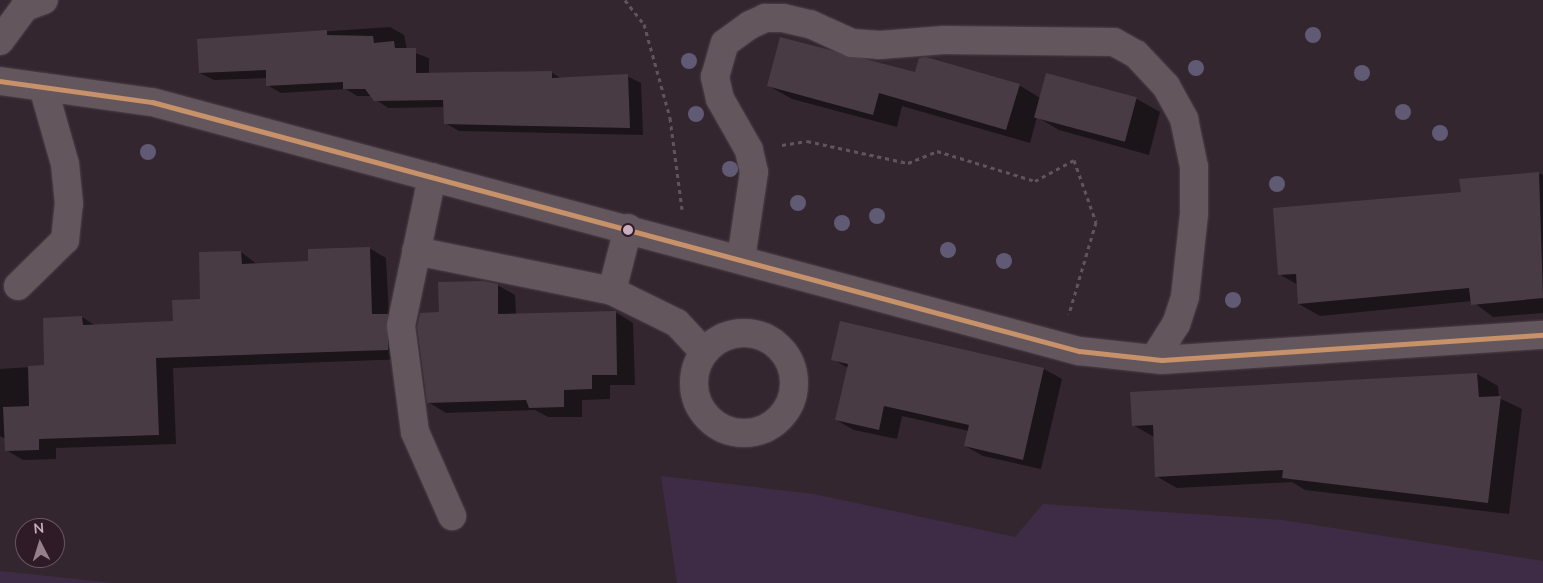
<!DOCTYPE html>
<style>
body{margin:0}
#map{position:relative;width:1543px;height:583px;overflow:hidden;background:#34262f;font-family:"Nunito Sans",sans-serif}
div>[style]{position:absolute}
.green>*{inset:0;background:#3e2c46}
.shadow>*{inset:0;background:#0007}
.building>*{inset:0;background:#493b43;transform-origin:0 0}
.path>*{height:3px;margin-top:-1.5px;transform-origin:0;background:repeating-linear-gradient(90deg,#61555d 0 4px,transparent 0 8px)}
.roads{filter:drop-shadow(0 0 1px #4c4148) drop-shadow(0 0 1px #4c4148)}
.minor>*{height:28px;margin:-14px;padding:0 14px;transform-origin:14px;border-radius:14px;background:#63565d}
.minor>.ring{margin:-14px;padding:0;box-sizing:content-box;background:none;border:28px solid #63565d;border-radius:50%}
.bus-1>*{height:5px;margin:-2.5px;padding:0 2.5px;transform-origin:2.5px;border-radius:2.5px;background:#c7916a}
.trees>*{width:16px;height:16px;margin:-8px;border-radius:50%;background:#615a74}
.dots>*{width:14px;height:14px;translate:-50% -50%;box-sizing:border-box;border:2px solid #2f1a27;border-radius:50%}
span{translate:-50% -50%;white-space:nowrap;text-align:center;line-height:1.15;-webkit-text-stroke:5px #2f1a27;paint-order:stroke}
.north{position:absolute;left:15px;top:518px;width:50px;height:50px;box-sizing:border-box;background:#2f1a27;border:1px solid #6c5663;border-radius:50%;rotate:355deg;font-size:14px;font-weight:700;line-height:20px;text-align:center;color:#c7afbd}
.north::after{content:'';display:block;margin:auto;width:18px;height:22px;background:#947f8b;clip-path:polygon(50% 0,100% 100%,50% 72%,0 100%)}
</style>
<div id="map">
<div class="green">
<i style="clip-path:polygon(661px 476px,814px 494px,1015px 537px,1043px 504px,1282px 520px,1543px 561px,1543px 583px,677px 583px)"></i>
<i style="clip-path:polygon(0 571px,114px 583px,0 583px)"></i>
</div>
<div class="shadow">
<i style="clip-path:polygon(390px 27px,404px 35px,407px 50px,429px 58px,429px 74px,551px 72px,562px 79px,627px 76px,641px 83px,643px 135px,459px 131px,445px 123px,445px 107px,388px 108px,371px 96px,357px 96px,346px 89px,281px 93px,267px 85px,267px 78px,214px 80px,200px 73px,198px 40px)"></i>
<i style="clip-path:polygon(916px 74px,1019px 85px,1040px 98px,1047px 74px,1137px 99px,1160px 112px,1149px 155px,1059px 130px,1037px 117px,1030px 143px,902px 106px,897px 127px,792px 99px,769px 86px)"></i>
<i style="clip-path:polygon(1543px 174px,1543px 313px,1493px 317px,1472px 301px,1320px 316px,1299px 304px,1298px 285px,1279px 274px,1462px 193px,1461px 180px)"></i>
<i style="clip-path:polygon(369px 248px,386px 258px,389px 316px,404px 325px,405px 359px,173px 368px,176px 444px,56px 448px,56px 459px,23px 460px,6px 450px,6px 439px,0 436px,0 369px,46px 366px,82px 317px,96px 326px,174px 322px,202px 300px,241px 252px,258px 265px,310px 263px)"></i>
<i style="clip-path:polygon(497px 285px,515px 295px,516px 315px,615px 312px,633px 323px,635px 385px,610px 385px,610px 399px,582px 400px,582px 417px,548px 417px,535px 410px,446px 413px,428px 402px,441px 314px)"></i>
<i style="clip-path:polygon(833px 359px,1044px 369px,1062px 379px,1041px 469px,983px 456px,965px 446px,969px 431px,902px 416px,897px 439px,854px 430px,836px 420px,848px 368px)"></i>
<i style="clip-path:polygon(1477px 374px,1498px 386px,1499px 398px,1522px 409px,1509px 514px,1305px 490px,1292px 482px,1177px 488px,1156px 476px,1154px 437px,1133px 425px)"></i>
</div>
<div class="building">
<i style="clip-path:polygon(327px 30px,327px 35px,373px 36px,374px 43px,394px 41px,395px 48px,416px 48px,416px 73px,552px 71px,552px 78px,628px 74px,630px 128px,444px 124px,443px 100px,374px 101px,365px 89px,343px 89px,343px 82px,266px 86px,266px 70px,199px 73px,197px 39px)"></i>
<i style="clip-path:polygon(780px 37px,915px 72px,919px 58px,926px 57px,1020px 84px,1006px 130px,879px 93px,873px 115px,767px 86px)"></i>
<i style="left:1046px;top:73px;width:94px;height:46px;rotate:15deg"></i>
<i style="clip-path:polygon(1539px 172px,1543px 298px,1471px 305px,1469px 288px,1298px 304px,1296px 274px,1278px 275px,1273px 208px,1461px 192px,1459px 179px)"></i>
<i style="clip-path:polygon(370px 247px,372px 314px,388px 314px,388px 350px,156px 358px,159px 435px,39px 439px,39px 450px,5px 451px,3px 407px,29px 406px,28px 366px,44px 365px,43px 318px,82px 316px,83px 325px,173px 321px,172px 300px,200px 299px,199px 252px,241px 251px,242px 264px,308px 261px,308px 249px)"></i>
<i style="clip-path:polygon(483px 281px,498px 284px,498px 314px,616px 311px,617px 375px,592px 375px,592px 389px,564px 390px,564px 407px,529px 408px,526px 400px,427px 403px,417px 327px,420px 313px,439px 312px,438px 282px)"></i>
<i style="clip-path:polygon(840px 321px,1044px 368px,1023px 460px,964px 446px,969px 425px,884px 406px,879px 430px,835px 420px,848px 364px,831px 360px)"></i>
<i style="clip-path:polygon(1477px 373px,1479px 397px,1501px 396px,1488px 503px,1282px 478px,1283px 470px,1155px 477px,1153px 425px,1132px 426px,1130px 392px)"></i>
</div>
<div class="path">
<i style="left:625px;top:0;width:31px;rotate:52deg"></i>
<i style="left:644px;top:24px;width:98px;rotate:74.5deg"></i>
<i style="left:670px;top:118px;width:92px;rotate:82.5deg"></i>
<i style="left:782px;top:145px;width:25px;rotate:-9deg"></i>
<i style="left:807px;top:141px;width:103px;rotate:12.3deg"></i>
<i style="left:908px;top:163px;width:31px;rotate:-22deg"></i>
<i style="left:937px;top:151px;width:102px;rotate:17deg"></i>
<i style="left:1035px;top:181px;width:44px;rotate:-28.3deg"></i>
<i style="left:1074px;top:160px;width:66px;rotate:70.5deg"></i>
<i style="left:1096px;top:222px;width:96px;rotate:106.4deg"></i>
</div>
<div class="roads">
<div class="minor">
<i style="left:0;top:41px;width:42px;rotate:-53.7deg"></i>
<i style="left:25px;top:7px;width:20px;rotate:-20deg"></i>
<i style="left:0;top:81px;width:153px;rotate:7.9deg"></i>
<i style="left:152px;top:102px;width:960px;rotate:15.04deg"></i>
<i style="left:1079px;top:351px;width:83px;rotate:6.2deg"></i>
<i style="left:1162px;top:360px;width:382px;rotate:-3.8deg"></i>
<i style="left:432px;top:177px;width:152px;rotate:101.8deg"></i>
<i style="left:401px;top:326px;width:107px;rotate:82.5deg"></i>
<i style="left:415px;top:432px;width:92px;rotate:66.2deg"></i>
<i style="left:416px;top:251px;width:200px;rotate:11.5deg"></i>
<i style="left:612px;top:291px;width:72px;rotate:26.2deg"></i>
<i style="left:677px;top:323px;width:40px;rotate:47deg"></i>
<i style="left:741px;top:259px;width:88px;rotate:-81.5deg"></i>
<i style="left:754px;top:172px;width:23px;rotate:-103deg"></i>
<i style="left:749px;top:150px;width:59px;rotate:-119.6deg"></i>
<i style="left:720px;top:99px;width:23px;rotate:-103deg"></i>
<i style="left:715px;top:77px;width:35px;rotate:-74deg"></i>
<i style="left:725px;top:43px;width:31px;rotate:-36deg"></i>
<i style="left:750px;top:25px;width:17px;rotate:-25deg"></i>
<i style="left:765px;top:18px;width:18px"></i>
<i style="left:783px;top:18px;width:28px;rotate:13deg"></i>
<i style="left:810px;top:24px;width:46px;rotate:24.3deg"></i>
<i style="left:852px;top:43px;width:28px;rotate:4deg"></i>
<i style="left:880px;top:45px;width:64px;rotate:-4.5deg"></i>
<i style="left:944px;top:40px;width:170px;rotate:0.7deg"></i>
<i style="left:1114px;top:42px;width:25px;rotate:29deg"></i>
<i style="left:1136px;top:54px;width:44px;rotate:46.8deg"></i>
<i style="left:1166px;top:86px;width:38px;rotate:61deg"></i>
<i style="left:1184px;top:119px;width:49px;rotate:78.2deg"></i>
<i style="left:1194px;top:167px;width:47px;rotate:90deg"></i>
<i style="left:1194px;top:214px;width:83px;rotate:96.2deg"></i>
<i style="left:1185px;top:297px;width:28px;rotate:108deg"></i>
<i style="left:1176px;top:324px;width:41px;rotate:122.2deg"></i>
<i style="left:18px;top:286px;width:66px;rotate:-44.4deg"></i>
<i style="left:65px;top:240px;width:36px;rotate:-84deg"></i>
<i style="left:69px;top:204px;width:40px;rotate:-95.7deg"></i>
<i style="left:65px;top:164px;width:80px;rotate:-105.9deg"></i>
<i style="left:612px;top:291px;width:65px;rotate:-75.7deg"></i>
<i class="ring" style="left:694px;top:333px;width:72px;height:72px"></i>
</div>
</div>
<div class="bus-1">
<i style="left:0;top:81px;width:153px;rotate:7.9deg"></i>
<i style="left:152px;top:102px;width:960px;rotate:15.04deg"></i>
<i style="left:1079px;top:351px;width:83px;rotate:6.2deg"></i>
<i style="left:1162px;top:360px;width:382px;rotate:-3.8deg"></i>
</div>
<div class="trees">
<i style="left:1313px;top:35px"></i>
<i style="left:689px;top:61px"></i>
<i style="left:1196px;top:68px"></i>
<i style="left:1362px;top:73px"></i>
<i style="left:1403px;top:112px"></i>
<i style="left:696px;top:114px"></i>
<i style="left:1440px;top:133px"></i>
<i style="left:148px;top:152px"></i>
<i style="left:730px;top:169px"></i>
<i style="left:1277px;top:184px"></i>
<i style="left:798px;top:203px"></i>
<i style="left:877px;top:216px"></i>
<i style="left:842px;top:223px"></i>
<i style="left:948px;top:250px"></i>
<i style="left:1004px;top:261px"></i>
<i style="left:1233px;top:300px"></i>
</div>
<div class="dots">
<i style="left:628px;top:230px;background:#c7afbd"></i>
</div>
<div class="north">N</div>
</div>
